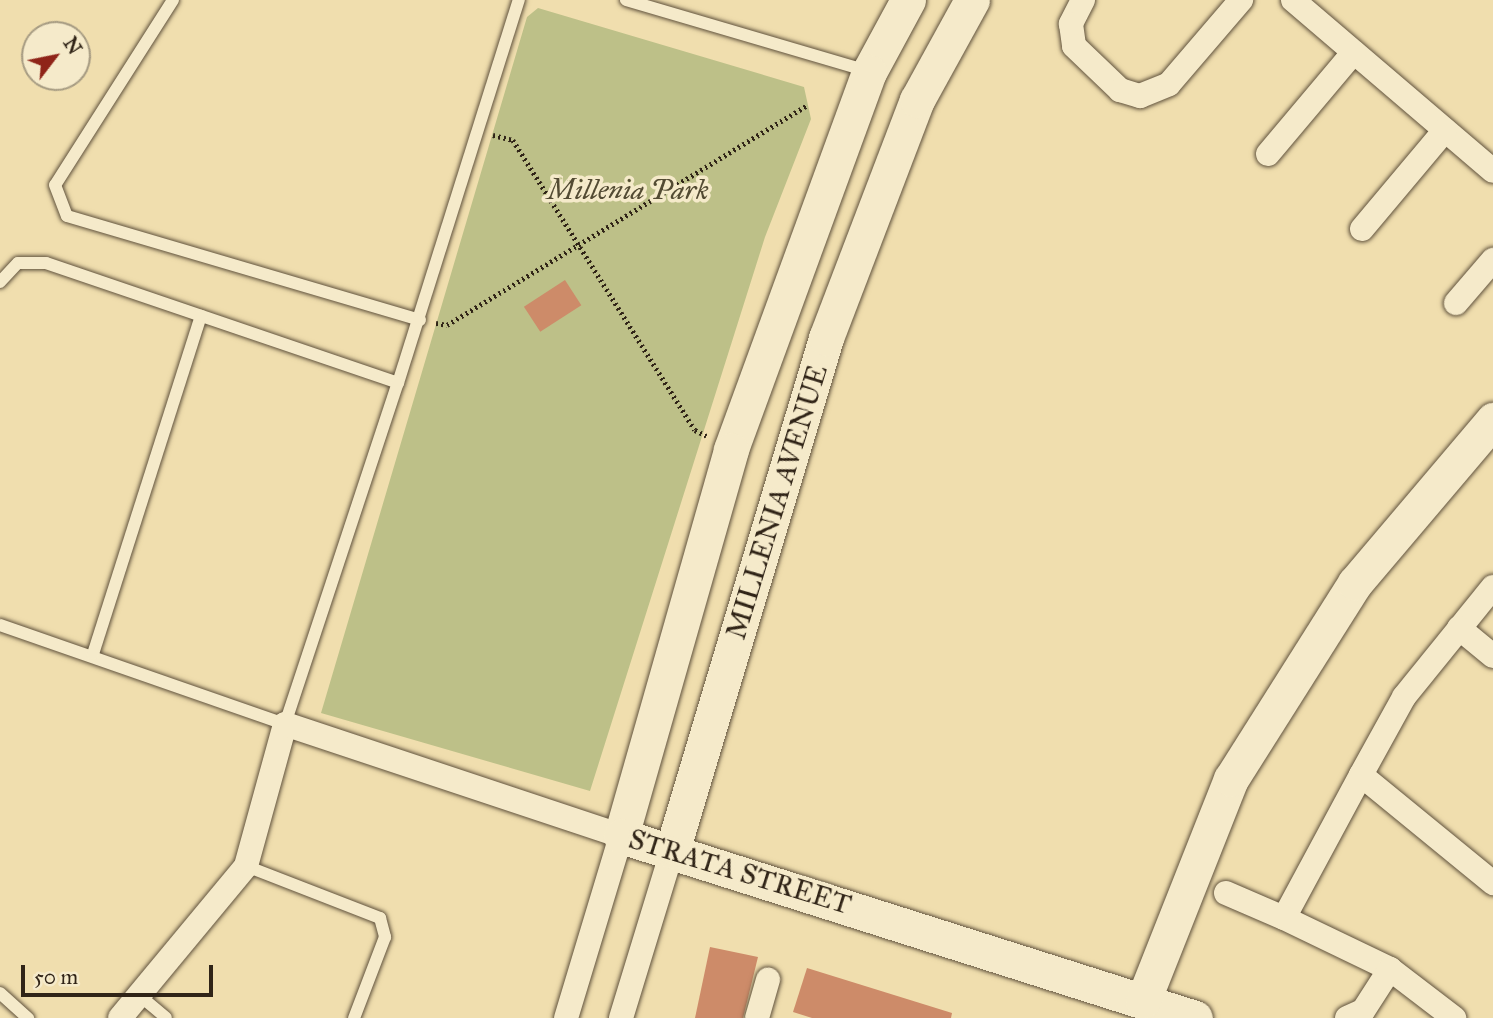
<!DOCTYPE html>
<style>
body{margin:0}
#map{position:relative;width:1493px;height:1018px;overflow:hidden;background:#f0deae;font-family:"IM FELL Great Primer",serif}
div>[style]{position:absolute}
.green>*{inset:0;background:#bdc088}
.building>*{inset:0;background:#cd8b69;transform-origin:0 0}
.path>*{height:4.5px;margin-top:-2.25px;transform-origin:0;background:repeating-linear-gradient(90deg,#302417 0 2px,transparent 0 5.5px)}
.roads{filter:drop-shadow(0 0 2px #60523d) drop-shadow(0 0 2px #60523d)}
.lane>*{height:12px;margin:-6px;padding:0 6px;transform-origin:6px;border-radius:6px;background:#f5eaca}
.street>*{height:24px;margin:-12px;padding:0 12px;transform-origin:12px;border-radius:12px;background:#f5eaca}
.secondary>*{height:35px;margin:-17.5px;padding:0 17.5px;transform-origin:17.5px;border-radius:17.5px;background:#f5eaca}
span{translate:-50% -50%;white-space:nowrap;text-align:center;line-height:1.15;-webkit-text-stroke:7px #f5eaca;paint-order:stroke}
.park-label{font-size:28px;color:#534b33;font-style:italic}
.street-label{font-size:28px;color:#302417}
.north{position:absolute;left:21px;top:21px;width:70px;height:70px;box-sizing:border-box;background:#f5eaca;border:2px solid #a69b82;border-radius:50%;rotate:58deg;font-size:19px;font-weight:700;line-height:28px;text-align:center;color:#302417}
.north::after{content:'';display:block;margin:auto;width:24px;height:32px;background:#8f2418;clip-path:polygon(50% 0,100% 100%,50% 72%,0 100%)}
.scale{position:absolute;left:21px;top:965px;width:192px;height:32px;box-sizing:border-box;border:4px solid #302417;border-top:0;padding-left:9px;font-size:21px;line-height:24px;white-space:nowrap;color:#302417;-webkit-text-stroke:5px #f5eaca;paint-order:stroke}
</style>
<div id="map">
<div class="green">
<i style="clip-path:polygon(538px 8px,804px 87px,811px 119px,765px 237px,590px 791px,321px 713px,527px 17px)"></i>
</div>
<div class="building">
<i style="left:565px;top:280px;width:30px;height:49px;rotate:57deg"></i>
<i style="clip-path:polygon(710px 947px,758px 957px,743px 1018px,695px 1018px)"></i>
<i style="clip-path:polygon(807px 968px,952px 1013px,951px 1018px,812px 1018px,793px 1012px)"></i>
</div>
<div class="path">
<i style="left:493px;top:135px;width:21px;rotate:14deg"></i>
<i style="left:513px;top:140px;width:342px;rotate:57.9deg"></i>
<i style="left:695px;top:430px;width:13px;rotate:27deg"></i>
<i style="left:436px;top:323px;width:11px;rotate:10deg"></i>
<i style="left:447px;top:325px;width:422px;rotate:-31.4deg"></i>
</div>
<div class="roads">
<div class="lane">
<i style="left:173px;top:0;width:219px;rotate:122.5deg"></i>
<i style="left:55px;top:185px;width:33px;rotate:69deg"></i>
<i style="left:67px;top:216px;width:368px;rotate:16.4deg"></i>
<i style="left:626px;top:0;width:251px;rotate:16.4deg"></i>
<i style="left:0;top:282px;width:26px;rotate:-47deg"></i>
<i style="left:18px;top:263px;width:28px"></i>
<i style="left:46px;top:263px;width:372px;rotate:18.8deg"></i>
<i style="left:398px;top:383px;width:402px;rotate:-72.5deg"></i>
<i style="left:0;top:625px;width:302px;rotate:19.2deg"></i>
<i style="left:285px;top:724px;width:359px;rotate:-71.7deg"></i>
<i style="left:93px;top:654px;width:355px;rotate:-72.3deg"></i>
<i style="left:246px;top:866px;width:144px;rotate:21.2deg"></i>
<i style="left:380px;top:918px;width:20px;rotate:75deg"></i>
<i style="left:385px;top:937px;width:87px;rotate:110.9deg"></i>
<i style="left:0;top:993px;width:38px;rotate:42deg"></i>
<i style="left:139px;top:995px;width:35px;rotate:40deg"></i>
</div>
<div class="street">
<i style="left:1083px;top:0;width:27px;rotate:117deg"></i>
<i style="left:1071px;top:24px;width:22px;rotate:82deg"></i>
<i style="left:1074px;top:46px;width:64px;rotate:43.7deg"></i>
<i style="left:1120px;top:90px;width:21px;rotate:17deg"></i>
<i style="left:1140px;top:96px;width:31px;rotate:-22deg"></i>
<i style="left:1169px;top:84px;width:111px;rotate:-49.4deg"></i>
<i style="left:1293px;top:0;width:263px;rotate:40.5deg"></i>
<i style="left:1268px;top:154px;width:133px;rotate:-49.9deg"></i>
<i style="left:1362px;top:229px;width:129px;rotate:-50deg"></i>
<i style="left:1456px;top:303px;width:57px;rotate:-49.3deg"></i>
<i style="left:1493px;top:587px;width:141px;rotate:129deg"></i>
<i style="left:1404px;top:697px;width:89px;rotate:118.9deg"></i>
<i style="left:1361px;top:775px;width:171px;rotate:39.3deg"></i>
<i style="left:1459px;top:628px;width:44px;rotate:39.5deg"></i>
<i style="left:1361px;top:775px;width:162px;rotate:118.3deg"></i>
<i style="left:1284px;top:918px;width:118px;rotate:25.7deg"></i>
<i style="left:1390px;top:969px;width:81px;rotate:37.4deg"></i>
<i style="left:1226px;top:893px;width:63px;rotate:23.3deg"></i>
<i style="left:120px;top:1018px;width:197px;rotate:-50.3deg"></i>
<i style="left:246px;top:866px;width:147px;rotate:-74.6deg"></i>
<i style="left:285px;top:724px;width:354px;rotate:18.4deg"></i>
<i style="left:621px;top:836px;width:190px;rotate:106.8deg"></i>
<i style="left:621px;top:1018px;width:175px;rotate:-73deg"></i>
<i style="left:757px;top:1018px;width:40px;rotate:-74deg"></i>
<i style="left:1347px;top:1018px;width:17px;rotate:-24deg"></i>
<i style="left:1363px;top:1011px;width:50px;rotate:-57.3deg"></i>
</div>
<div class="secondary">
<i style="left:908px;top:0;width:82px;rotate:118.4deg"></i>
<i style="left:869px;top:72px;width:402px;rotate:110.1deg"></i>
<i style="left:731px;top:450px;width:401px;rotate:105.9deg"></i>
<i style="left:621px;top:836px;width:602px;rotate:17.59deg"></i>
<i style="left:672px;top:851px;width:536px;rotate:-73.29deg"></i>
<i style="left:826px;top:338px;width:255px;rotate:-69.1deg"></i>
<i style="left:917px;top:100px;width:114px;rotate:-61.2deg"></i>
<i style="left:1143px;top:1001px;width:239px;rotate:-68.4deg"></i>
<i style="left:1231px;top:779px;width:232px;rotate:-57.7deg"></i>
<i style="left:1355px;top:583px;width:214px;rotate:-49.7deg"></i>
</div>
</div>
<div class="park-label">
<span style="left:628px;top:190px">Millenia Park</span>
</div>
<div class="street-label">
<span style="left:777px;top:502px;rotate:-73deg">MILLENIA AVENUE</span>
<span style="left:740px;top:872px;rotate:17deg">STRATA STREET</span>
</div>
<div class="north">N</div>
<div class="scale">50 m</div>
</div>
